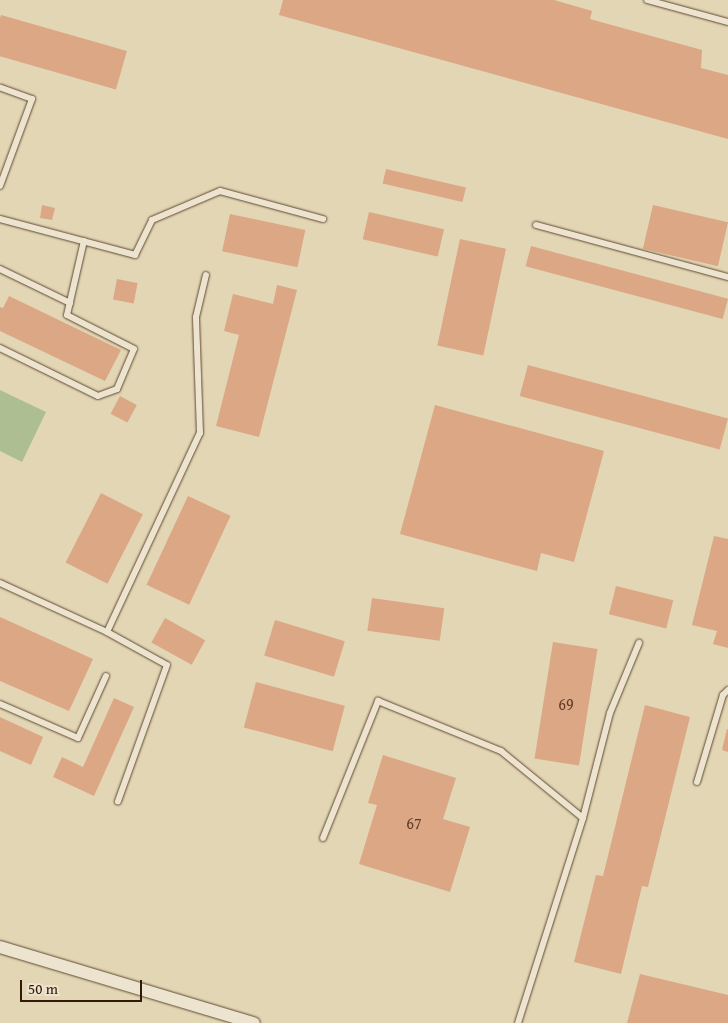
<!DOCTYPE html>
<style>
body{margin:0}
#map{position:relative;width:728px;height:1023px;overflow:hidden;background:#e2d6b4;font-family:"Gentium Book Plus",serif}
div>[style]{position:absolute}
.green>*{inset:0;background:#adbf92}
.building>*{inset:0;background:#dca785;transform-origin:0 0}
.roads{filter:drop-shadow(0 0 1px #604833) drop-shadow(0 0 1px #604833)}
.lane>*{height:6px;margin:-3px;padding:0 3px;transform-origin:3px;border-radius:3px;background:#ece4ce}
.street>*{height:12px;margin:-6px;padding:0 6px;transform-origin:6px;border-radius:6px;background:#ece4ce}
span{translate:-50% -50%;white-space:nowrap;text-align:center;line-height:1.15;-webkit-text-stroke:4.5px #ece4ce;paint-order:stroke}
.number-label{font-size:16px;color:#5f3c27}
.number-label span{-webkit-text-stroke-width:0}
.scale{position:absolute;left:20px;top:980px;width:122px;height:22px;box-sizing:border-box;border:2px solid #351908;border-top:0;padding-left:6px;font-size:15px;line-height:18px;white-space:nowrap;color:#351908;-webkit-text-stroke:4px #ece4ce;paint-order:stroke}
</style>
<div id="map">
<div class="green">
<i style="clip-path:polygon(0 390px,46px 412px,22px 462px,0 451px)"></i>
</div>
<div class="building">
<i style="clip-path:polygon(283px 0,554px 0,592px 11px,590px 19px,702px 50px,701px 68px,728px 75px,728px 139px,279px 15px)"></i>
<i style="left:1px;top:15px;width:131px;height:40px;rotate:16deg"></i>
<i style="left:386px;top:169px;width:82px;height:15px;rotate:13deg"></i>
<i style="clip-path:polygon(42px 205px,55px 208px,52px 220px,40px 218px)"></i>
<i style="left:653px;top:205px;width:77px;height:45px;rotate:13deg"></i>
<i style="left:369px;top:212px;width:77px;height:28px;rotate:13deg"></i>
<i style="left:230px;top:214px;width:77px;height:38px;rotate:12deg"></i>
<i style="left:460px;top:239px;width:47px;height:109px;rotate:12deg"></i>
<i style="left:531px;top:246px;width:204px;height:21px;rotate:15deg"></i>
<i style="left:117px;top:279px;width:21px;height:21px;rotate:11deg"></i>
<i style="clip-path:polygon(277px 285px,297px 290px,259px 437px,216px 426px,239px 335px,224px 331px,233px 294px,273px 304px)"></i>
<i style="clip-path:polygon(9px 296px,121px 350px,105px 381px,0 331px,0 307px,3px 308px)"></i>
<i style="left:528px;top:365px;width:207px;height:32px;rotate:15deg"></i>
<i style="left:120px;top:396px;width:19px;height:20px;rotate:28deg"></i>
<i style="clip-path:polygon(435px 405px,604px 451px,574px 562px,541px 553px,537px 571px,400px 534px)"></i>
<i style="left:101px;top:493px;width:47px;height:78px;rotate:27deg"></i>
<i style="left:188px;top:496px;width:47px;height:98px;rotate:25deg"></i>
<i style="clip-path:polygon(714px 536px,728px 539px,728px 648px,713px 644px,717px 631px,692px 625px)"></i>
<i style="left:616px;top:586px;width:59px;height:29px;rotate:14deg"></i>
<i style="left:372px;top:598px;width:73px;height:33px;rotate:8deg"></i>
<i style="clip-path:polygon(0 617px,93px 659px,69px 711px,0 681px)"></i>
<i style="left:165px;top:618px;width:46px;height:28px;rotate:29deg"></i>
<i style="left:275px;top:620px;width:73px;height:37px;rotate:17deg"></i>
<i style="left:553px;top:642px;width:45px;height:118px;rotate:9deg"></i>
<i style="left:256px;top:682px;width:92px;height:47px;rotate:15deg"></i>
<i style="clip-path:polygon(114px 698px,134px 707px,94px 796px,53px 777px,62px 757px,83px 767px)"></i>
<i style="clip-path:polygon(645px 705px,690px 717px,648px 887px,642px 886px,621px 974px,574px 962px,596px 875px,603px 876px)"></i>
<i style="clip-path:polygon(0 717px,43px 737px,31px 765px,0 751px)"></i>
<i style="clip-path:polygon(727px 729px,728px 729px,728px 752px,722px 750px)"></i>
<i style="clip-path:polygon(383px 755px,456px 778px,443px 819px,470px 827px,450px 892px,359px 864px,377px 805px,368px 803px)"></i>
<i style="clip-path:polygon(640px 974px,728px 995px,728px 1023px,627px 1023px)"></i>
</div>
<div class="roads">
<div class="lane">
<i style="left:647px;top:0;width:84px;rotate:15.2deg"></i>
<i style="left:0;top:186px;width:93px;rotate:-69.8deg"></i>
<i style="left:32px;top:99px;width:33px;rotate:-160deg"></i>
<i style="left:0;top:219px;width:140px;rotate:14.9deg"></i>
<i style="left:135px;top:255px;width:39px;rotate:-64deg"></i>
<i style="left:152px;top:220px;width:74px;rotate:-23.1deg"></i>
<i style="left:220px;top:191px;width:107px;rotate:15.2deg"></i>
<i style="left:536px;top:225px;width:199px;rotate:15.2deg"></i>
<i style="left:0;top:269px;width:78px;rotate:25.9deg"></i>
<i style="left:0;top:348px;width:109px;rotate:26.1deg"></i>
<i style="left:98px;top:396px;width:20px;rotate:-20deg"></i>
<i style="left:117px;top:389px;width:43px;rotate:-67deg"></i>
<i style="left:134px;top:349px;width:75px;rotate:-153.1deg"></i>
<i style="left:67px;top:315px;width:76px;rotate:-77.1deg"></i>
<i style="left:0;top:583px;width:118px;rotate:24.6deg"></i>
<i style="left:107px;top:632px;width:220px;rotate:-65deg"></i>
<i style="left:200px;top:433px;width:116px;rotate:-92deg"></i>
<i style="left:196px;top:317px;width:43px;rotate:-76.6deg"></i>
<i style="left:107px;top:632px;width:68px;rotate:28.8deg"></i>
<i style="left:167px;top:665px;width:145px;rotate:109.8deg"></i>
<i style="left:0;top:704px;width:85px;rotate:23.6deg"></i>
<i style="left:78px;top:738px;width:68px;rotate:-65.7deg"></i>
<i style="left:697px;top:782px;width:91px;rotate:-73.4deg"></i>
<i style="left:723px;top:695px;width:7px;rotate:-45deg"></i>
<i style="left:323px;top:838px;width:148px;rotate:-68.1deg"></i>
<i style="left:378px;top:701px;width:133px;rotate:22.1deg"></i>
<i style="left:501px;top:751px;width:106px;rotate:39.3deg"></i>
<i style="left:518px;top:1023px;width:215px;rotate:-72.4deg"></i>
<i style="left:583px;top:818px;width:108px;rotate:-75.6deg"></i>
<i style="left:610px;top:713px;width:76px;rotate:-67.5deg"></i>
</div>
<div class="street">
<i style="left:0;top:947px;width:265px;rotate:16.7deg"></i>
</div>
</div>
<div class="number-label">
<span style="left:566px;top:704px">69</span>
<span style="left:414px;top:823px">67</span>
</div>
<div class="scale">50 m</div>
</div>
